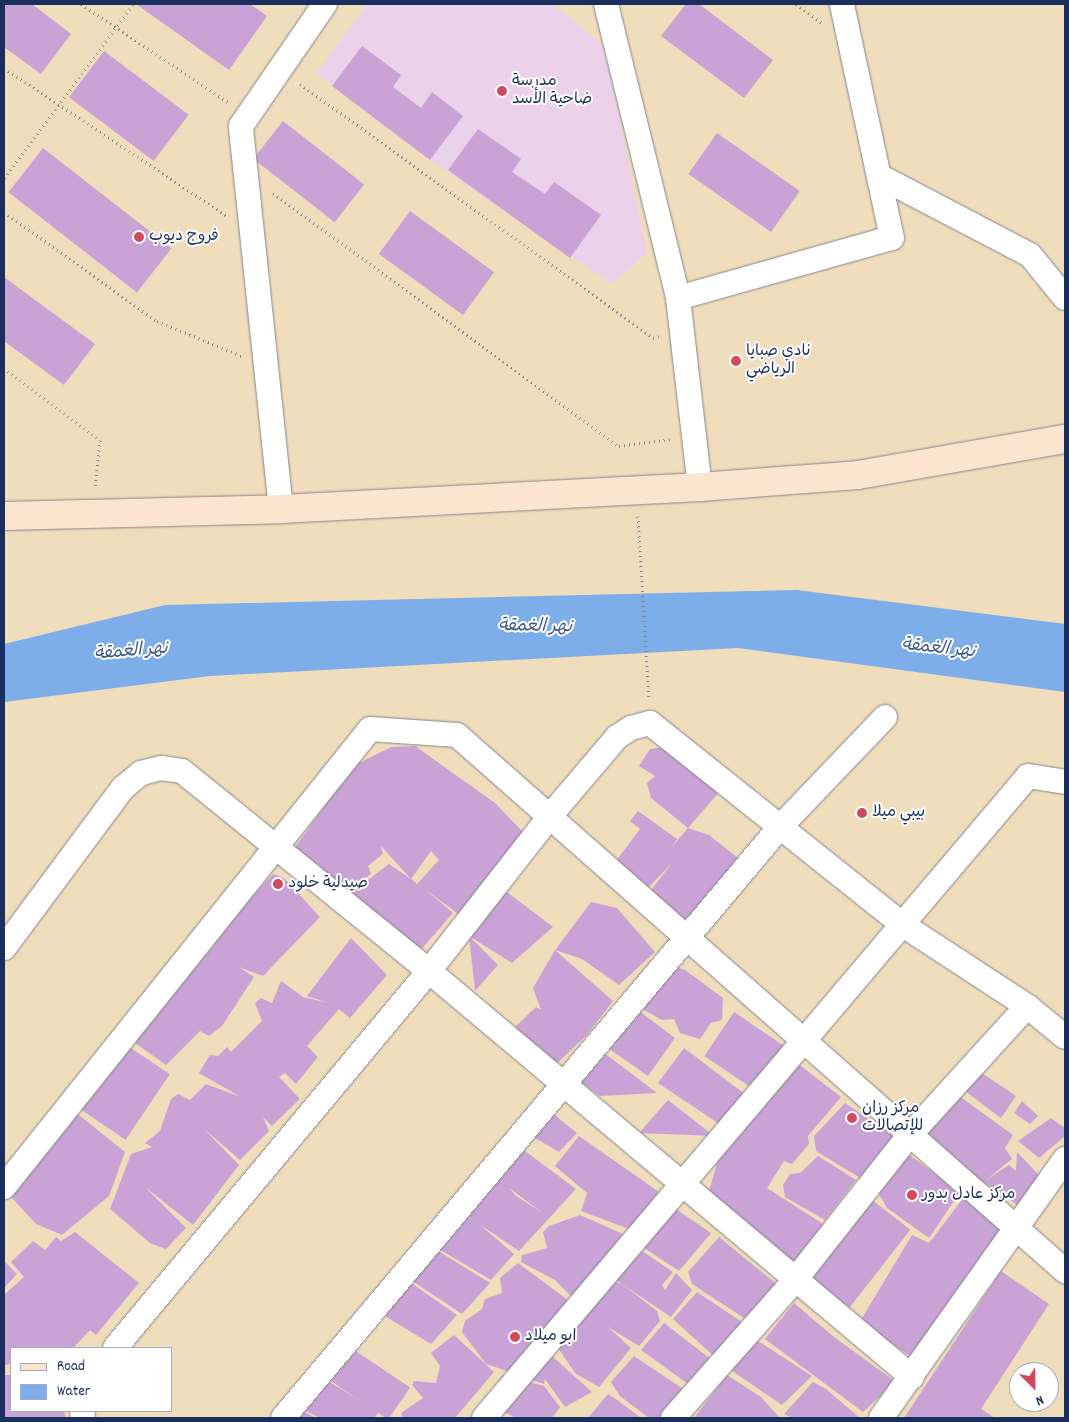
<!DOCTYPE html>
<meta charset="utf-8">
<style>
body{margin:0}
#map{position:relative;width:1069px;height:1422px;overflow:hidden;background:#f0ddbc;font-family:Dekko,"Playpen Sans Arabic",sans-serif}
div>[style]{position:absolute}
.built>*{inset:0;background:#ecd1ea}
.water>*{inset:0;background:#7eaee9}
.building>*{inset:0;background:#c9a3d5;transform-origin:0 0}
.path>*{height:3px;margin-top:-1.5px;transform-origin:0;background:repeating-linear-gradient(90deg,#86868d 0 1px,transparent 0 5px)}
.roads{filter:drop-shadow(0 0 1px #86868d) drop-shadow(0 0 1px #86868d)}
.street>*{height:24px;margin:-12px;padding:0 12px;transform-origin:12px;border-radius:12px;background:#fff}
.secondary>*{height:28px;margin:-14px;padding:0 14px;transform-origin:14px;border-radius:14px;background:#fce5d0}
.dots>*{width:14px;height:14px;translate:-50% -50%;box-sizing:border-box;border:2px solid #fff;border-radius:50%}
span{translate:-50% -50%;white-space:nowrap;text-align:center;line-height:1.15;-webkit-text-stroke:4px #fff;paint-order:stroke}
.poi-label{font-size:16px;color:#1b2f5e}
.left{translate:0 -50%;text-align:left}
.water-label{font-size:18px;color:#3e5b8f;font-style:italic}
.frame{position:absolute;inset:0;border:5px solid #1b2f5e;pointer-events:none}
.legend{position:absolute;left:10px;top:1347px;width:162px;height:65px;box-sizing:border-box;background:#fff;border:1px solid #a4acbf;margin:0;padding:6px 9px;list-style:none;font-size:15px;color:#1b2f5e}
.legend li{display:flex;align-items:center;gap:10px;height:25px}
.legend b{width:25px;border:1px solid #a4acbf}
.north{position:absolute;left:1009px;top:1362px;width:50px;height:50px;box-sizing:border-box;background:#fff;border:1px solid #a4acbf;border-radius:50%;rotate:157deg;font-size:14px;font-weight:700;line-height:20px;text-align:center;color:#1b2f5e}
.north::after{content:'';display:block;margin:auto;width:18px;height:22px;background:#d1495b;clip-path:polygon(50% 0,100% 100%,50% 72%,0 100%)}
</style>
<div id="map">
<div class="built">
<i style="clip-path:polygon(368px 4px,553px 4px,605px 47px,647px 253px,612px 284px,430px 160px,316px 73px)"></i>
</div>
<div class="water">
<i style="clip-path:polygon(797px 590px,1065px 624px,1065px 692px,738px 648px,210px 676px,4px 702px,4px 644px,165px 605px)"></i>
</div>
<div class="building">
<i style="clip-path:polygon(4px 4px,32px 4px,71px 34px,41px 74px,4px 47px)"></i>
<i style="clip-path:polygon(136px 4px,250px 4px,267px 16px,229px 70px)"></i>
<i style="clip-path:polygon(686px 4px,699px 4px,773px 60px,744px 98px,661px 36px)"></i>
<i style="clip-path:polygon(362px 46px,401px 75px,393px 87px,421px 108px,432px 92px,463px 116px,430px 160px,332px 86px)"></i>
<i style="left:104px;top:51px;width:106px;height:58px;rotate:37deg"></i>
<i style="left:283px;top:121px;width:103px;height:48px;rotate:38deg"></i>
<i style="clip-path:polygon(478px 129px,521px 159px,512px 172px,545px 194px,554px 182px,601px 215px,570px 258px,448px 170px)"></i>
<i style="left:717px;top:133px;width:101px;height:50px;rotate:35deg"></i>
<i style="left:43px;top:148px;width:163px;height:56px;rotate:38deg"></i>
<i style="left:410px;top:211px;width:104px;height:53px;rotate:36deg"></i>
<i style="clip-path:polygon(4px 277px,95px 344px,64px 385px,4px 341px)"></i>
<i style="clip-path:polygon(evenodd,415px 746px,495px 803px,526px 835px,461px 916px,426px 890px,453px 913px,419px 952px,347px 896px,389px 864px,411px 879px,381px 846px,383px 854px,368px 866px,371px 874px,347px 890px,293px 850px,353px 766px,391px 747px,415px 746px,431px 851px,439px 860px,417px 884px,411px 879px,431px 851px)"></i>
<i style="clip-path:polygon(668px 746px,720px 791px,688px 828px,651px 798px,647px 783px,655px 776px,639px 766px,650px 749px)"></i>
<i style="clip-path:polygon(638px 811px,677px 839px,672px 847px,688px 828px,709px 835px,743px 862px,685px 924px,648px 894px,672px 863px,648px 888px,616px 861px,640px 829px,630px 821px)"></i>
<i style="clip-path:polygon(273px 874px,284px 878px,320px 917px,263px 976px,239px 967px,254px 977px,222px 1026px,209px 1036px,200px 1031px,166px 1065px,124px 1035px,215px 945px,213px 938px)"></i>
<i style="clip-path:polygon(503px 889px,553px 927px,512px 963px,469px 936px,498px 965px,475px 991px,469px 936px)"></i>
<i style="clip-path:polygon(591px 902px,617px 908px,655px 952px,619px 985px,582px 959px,555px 950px)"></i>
<i style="clip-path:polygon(351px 938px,387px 975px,350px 1018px,339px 1009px,307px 1046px,318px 1057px,296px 1084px,285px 1073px,279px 1077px,300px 1099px,272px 1126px,263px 1117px,269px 1131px,240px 1160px,204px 1129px,239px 1165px,193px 1225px,145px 1187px,186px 1228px,166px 1249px,150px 1243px,110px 1209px,131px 1154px,152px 1147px,145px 1143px,160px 1131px,171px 1099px,178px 1094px,190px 1100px,206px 1084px,241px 1097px,199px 1073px,210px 1055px,218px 1056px,227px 1047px,231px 1052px,262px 1021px,255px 1003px,261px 998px,272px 1003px,281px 981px,303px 997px,328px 1003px,307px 996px)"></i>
<i style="clip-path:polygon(555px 950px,613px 1001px,587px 1035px,554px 1066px,512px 1030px,536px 1007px,541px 1010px,533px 988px)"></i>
<i style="clip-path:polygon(662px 962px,685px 970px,723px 998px,722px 1020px,711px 1023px,700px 1039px,680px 1033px,674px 1019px,662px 1020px,630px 1002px)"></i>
<i style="clip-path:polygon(638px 1010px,675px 1038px,648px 1076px,595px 1039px)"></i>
<i style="left:734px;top:1012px;width:68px;height:53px;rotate:34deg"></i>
<i style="left:125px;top:1044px;width:54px;height:79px;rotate:34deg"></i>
<i style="clip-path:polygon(595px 1046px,657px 1093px,600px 1096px,569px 1074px)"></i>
<i style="clip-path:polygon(684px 1048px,750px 1098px,724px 1127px,658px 1083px)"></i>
<i style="clip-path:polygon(792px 1059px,841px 1097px,808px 1136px,809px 1144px,792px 1164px,784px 1161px,767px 1188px,831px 1229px,797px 1267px,708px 1195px,723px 1142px)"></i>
<i style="clip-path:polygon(979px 1071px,1016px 1096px,1001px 1118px,961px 1088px)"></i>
<i style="clip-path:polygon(955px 1093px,1013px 1135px,1005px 1148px,1012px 1159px,986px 1180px,1009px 1165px,1016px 1171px,1017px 1152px,1040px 1176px,1035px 1188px,1028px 1183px,1037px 1192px,1022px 1208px,959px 1166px,922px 1133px)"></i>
<i style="clip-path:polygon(668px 1100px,714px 1136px,639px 1133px)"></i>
<i style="clip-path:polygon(1022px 1101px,1038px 1116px,1030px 1124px,1014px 1113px)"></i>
<i style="clip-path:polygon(845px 1103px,900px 1140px,867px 1182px,816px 1151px,814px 1136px)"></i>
<i style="clip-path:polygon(546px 1108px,577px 1133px,559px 1152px,525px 1132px)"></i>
<i style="clip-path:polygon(74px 1111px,125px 1152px,109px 1196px,62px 1235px,36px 1224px,12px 1198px,4px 1196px)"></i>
<i style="clip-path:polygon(1051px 1118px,1065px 1128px,1065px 1136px,1039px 1158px,1018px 1141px)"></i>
<i style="clip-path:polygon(579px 1136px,659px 1192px,629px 1229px,581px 1211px,587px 1193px,555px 1166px)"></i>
<i style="clip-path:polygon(evenodd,509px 1139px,576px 1189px,519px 1251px,479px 1224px,514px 1254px,491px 1280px,432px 1245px,448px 1211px,472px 1219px,456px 1208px,509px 1139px,509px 1188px,543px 1213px,516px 1196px,509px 1188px)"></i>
<i style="clip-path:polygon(904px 1151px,960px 1192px,929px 1238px,887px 1208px,875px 1187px)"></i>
<i style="clip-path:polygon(818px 1156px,856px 1180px,825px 1220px,785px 1197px,783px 1185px,790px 1174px,800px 1173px)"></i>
<i style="left:867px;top:1196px;width:55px;height:105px;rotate:38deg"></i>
<i style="clip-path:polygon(964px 1197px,1009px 1232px,915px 1359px,859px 1323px,912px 1235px,929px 1243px)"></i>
<i style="clip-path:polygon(664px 1201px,711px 1233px,679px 1271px,632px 1240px)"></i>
<i style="clip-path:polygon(580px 1215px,623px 1234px,573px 1298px,555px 1280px,521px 1262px,522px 1255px,547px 1248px,543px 1232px,549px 1226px)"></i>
<i style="clip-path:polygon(75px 1232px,139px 1283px,96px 1335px,90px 1330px,73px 1348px,11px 1348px,11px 1363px,4px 1366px,4px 1295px,24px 1277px,11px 1262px,33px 1241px,45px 1250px,56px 1237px,61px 1241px)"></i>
<i style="clip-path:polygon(719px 1237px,791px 1296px,750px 1322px,692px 1284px,688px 1272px)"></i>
<i style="clip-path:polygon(632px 1244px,673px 1272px,662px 1285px,665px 1290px,676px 1273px,692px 1290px,671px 1317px,613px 1278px)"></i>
<i style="clip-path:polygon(430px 1246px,490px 1283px,462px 1314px,405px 1276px)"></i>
<i style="clip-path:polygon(4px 1261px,17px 1274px,4px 1288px)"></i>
<i style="clip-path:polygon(518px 1263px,568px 1300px,510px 1372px,486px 1364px,462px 1332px,465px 1321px,482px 1309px,485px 1299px,502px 1293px,500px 1278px)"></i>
<i style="clip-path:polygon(1001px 1271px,1049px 1304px,981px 1409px,995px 1418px,904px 1418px)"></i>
<i style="clip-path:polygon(404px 1278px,457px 1315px,431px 1344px,375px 1310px)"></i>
<i style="clip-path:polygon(607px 1279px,622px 1284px,657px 1311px,660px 1321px,639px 1346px,577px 1308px)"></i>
<i style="clip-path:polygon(697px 1292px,748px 1326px,717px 1359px,673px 1319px)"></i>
<i style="clip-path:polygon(794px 1303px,834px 1337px,896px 1382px,863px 1412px,765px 1339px)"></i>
<i style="clip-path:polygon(578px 1311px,598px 1318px,631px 1348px,599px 1387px,575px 1373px,556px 1345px)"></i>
<i style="clip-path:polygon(664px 1323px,712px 1360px,688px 1384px,641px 1350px)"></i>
<i style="clip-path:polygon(454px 1335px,494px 1372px,455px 1418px,403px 1418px,401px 1413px,423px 1398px,412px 1385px,414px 1381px,436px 1383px,440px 1366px,431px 1353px)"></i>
<i style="clip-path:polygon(755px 1339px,812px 1376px,782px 1405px,728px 1368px)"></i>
<i style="left:347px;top:1345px;width:76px;height:39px;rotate:34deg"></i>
<i style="clip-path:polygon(544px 1349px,592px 1392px,565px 1407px,545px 1379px,544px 1384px,525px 1378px)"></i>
<i style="clip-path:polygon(634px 1356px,689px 1393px,666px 1418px,649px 1418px,620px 1396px,611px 1382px)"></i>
<i style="clip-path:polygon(4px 1375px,11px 1375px,11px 1411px,64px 1411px,66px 1418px,4px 1418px)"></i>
<i style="clip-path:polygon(503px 1375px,544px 1386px,560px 1407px,552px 1418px,516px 1418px,485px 1402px)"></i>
<i style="clip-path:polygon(727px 1375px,761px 1397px,779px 1417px,694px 1418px)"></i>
<i style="clip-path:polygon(323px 1378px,379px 1412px,374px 1418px,320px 1418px,299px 1407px)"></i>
<i style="clip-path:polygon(813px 1382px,826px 1389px,860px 1418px,793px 1418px,784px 1414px)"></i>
<i style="clip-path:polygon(608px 1394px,616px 1399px,641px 1418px,588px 1418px)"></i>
<i style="clip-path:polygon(297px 1408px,316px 1418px,287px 1418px)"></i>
</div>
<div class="path">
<i style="left:81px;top:4px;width:177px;rotate:33.7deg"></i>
<i style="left:796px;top:4px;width:32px;rotate:36deg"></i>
<i style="left:4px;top:68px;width:268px;rotate:33.6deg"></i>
<i style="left:300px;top:84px;width:435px;rotate:35.7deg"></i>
<i style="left:653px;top:338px;width:6px;rotate:-18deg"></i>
<i style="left:4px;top:178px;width:217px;rotate:-53.4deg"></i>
<i style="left:273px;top:193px;width:429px;rotate:36.2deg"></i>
<i style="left:619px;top:446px;width:52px;rotate:-7.7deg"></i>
<i style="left:4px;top:212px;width:188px;rotate:35.5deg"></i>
<i style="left:157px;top:321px;width:92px;rotate:22.4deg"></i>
<i style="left:4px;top:368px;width:120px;rotate:36.9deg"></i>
<i style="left:100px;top:440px;width:48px;rotate:95.9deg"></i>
<i style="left:638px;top:516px;width:183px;rotate:86.6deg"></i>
</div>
<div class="roads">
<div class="street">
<i style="left:606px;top:4px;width:303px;rotate:76.2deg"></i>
<i style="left:678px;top:298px;width:190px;rotate:83.4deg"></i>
<i style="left:879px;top:176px;width:170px;rotate:27.6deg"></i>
<i style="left:1030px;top:255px;width:55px;rotate:50.9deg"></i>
<i style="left:678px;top:298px;width:222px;rotate:-15.7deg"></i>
<i style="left:892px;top:238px;width:239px;rotate:-102.1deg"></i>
<i style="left:281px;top:509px;width:385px;rotate:-96deg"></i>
<i style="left:241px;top:126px;width:148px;rotate:-55.5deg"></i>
<i style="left:4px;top:948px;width:199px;rotate:-53.4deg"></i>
<i style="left:123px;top:788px;width:23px;rotate:-40deg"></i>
<i style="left:141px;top:773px;width:21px;rotate:-14deg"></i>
<i style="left:161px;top:768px;width:21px;rotate:8deg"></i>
<i style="left:182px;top:771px;width:318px;rotate:39deg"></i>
<i style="left:429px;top:971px;width:631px;rotate:40.05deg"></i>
<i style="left:4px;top:1187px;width:586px;rotate:-51.37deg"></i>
<i style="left:370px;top:729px;width:87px;rotate:3.9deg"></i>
<i style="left:457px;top:735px;width:811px;rotate:41.4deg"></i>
<i style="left:115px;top:1348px;width:491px;rotate:-50.2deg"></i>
<i style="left:429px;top:971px;width:197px;rotate:-52deg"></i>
<i style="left:550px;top:816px;width:104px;rotate:-49.7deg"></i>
<i style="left:617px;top:737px;width:17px;rotate:-33deg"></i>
<i style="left:631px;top:728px;width:20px;rotate:-15deg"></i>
<i style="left:650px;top:723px;width:324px;rotate:38.6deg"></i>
<i style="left:903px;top:925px;width:148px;rotate:33.2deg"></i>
<i style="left:1027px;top:1006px;width:49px;rotate:39.2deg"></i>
<i style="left:82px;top:1411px;width:7px;rotate:82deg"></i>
<i style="left:283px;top:1418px;width:772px;rotate:-49.94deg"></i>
<i style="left:780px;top:827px;width:152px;rotate:-46.3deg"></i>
<i style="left:484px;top:1418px;width:841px;rotate:-49.72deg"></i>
<i style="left:1028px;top:776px;width:37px;rotate:9deg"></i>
<i style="left:673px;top:1418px;width:184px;rotate:-48.5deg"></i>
<i style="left:795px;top:1280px;width:182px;rotate:-51.7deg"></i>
<i style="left:908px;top:1137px;width:177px;rotate:-47.7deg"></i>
<i style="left:881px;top:1418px;width:318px;rotate:-54.6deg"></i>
</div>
<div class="secondary">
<i style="left:4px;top:516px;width:277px;rotate:-1.4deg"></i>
<i style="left:281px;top:509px;width:420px;rotate:-3deg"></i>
<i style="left:700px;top:487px;width:158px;rotate:-4.3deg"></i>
<i style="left:858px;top:475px;width:210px;rotate:-9.9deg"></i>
</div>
</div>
<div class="dots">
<i style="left:502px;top:91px;background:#d1495b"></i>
<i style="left:139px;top:237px;background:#d1495b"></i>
<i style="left:736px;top:361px;background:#d1495b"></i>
<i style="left:862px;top:813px;background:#d1495b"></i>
<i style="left:278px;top:884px;background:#d1495b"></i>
<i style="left:852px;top:1118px;background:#d1495b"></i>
<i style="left:912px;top:1195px;background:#d1495b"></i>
<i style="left:515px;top:1337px;background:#d1495b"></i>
</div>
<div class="poi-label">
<span class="left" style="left:512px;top:91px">مدرسة<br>ضاحية الأسد</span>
<span class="left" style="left:149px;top:237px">فروج ديوب</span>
<span class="left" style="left:746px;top:361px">نادي صبايا<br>الرياضي</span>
<span class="left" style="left:872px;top:813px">بيبي ميلا</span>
<span class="left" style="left:288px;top:884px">صيدلية خلود</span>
<span class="left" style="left:862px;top:1118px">مركز رزان<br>للإتصالات</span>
<span class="left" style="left:922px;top:1195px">مركز عادل بدور</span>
<span class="left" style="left:525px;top:1337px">ابو ميلاد</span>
</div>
<div class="water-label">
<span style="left:535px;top:628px;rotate:1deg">نهر الغمقة</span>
<span style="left:938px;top:650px;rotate:6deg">نهر الغمقة</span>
<span style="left:131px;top:653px;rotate:-5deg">نهر الغمقة</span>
</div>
<div class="frame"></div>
<ul class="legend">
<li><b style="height:6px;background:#fce5d0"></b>Road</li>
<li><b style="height:14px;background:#7eaee9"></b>Water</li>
</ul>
<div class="north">N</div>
</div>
